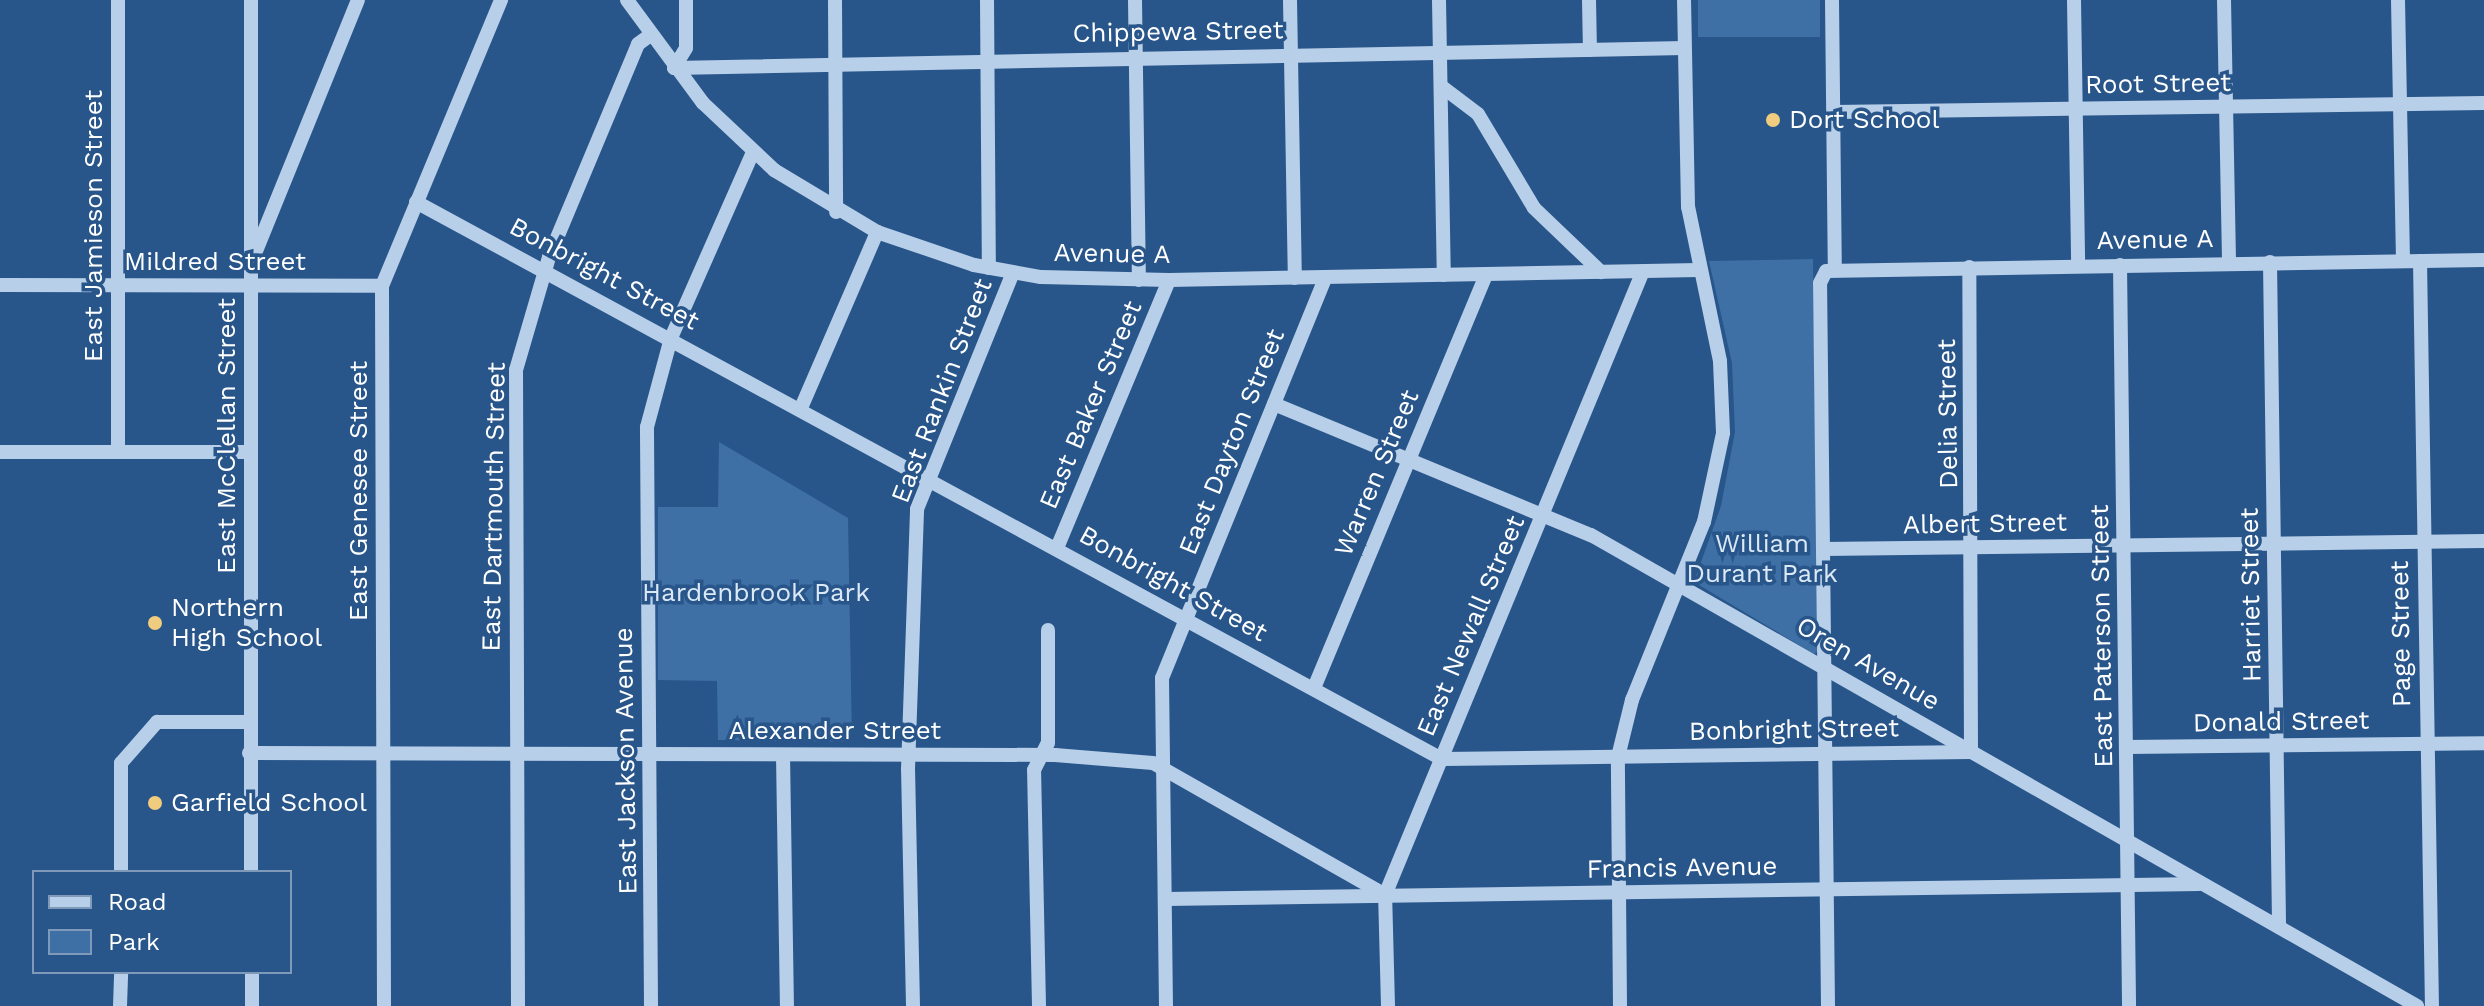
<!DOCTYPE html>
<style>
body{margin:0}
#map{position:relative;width:2484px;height:1006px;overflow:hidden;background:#29568a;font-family:"Work Sans",sans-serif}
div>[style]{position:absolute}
.green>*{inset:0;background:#3e70a6;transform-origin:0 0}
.minor>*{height:14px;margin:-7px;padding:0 7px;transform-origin:7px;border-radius:7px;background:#b8cfe9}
.dots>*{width:22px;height:22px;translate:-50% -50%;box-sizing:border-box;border:4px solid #29568a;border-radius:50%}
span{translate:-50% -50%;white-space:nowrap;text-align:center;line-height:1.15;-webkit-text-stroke:7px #29568a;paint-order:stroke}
.street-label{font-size:26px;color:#fff}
.poi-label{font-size:26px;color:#fff}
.left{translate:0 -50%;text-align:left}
.park-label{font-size:26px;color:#dbe9f7}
.legend{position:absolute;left:32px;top:870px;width:260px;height:104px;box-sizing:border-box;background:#29568a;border:2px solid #7f9ab9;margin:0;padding:10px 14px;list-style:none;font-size:24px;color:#fff}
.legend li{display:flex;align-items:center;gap:16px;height:40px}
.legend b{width:40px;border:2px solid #7f9ab9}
</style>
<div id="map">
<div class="green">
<i style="left:1698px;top:0;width:122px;height:37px"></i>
<i style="clip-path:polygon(1813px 259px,1818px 651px,1814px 654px,1694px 582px,1721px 506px,1735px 432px,1732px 363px,1709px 261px)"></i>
<i style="clip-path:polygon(719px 442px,848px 518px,852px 742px,718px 740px,717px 681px,658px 680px,658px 507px,718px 507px)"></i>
</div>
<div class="minor">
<i style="left:118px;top:0;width:452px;rotate:90deg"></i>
<i style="left:627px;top:0;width:128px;rotate:53.6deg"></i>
<i style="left:703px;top:103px;width:98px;rotate:43.3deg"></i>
<i style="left:774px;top:170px;width:120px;rotate:31deg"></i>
<i style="left:877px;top:232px;width:102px;rotate:18.8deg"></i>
<i style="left:974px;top:265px;width:68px;rotate:10.2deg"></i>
<i style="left:1041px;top:277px;width:128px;rotate:1.3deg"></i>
<i style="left:1169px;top:280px;width:530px;rotate:-1.08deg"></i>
<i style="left:835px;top:0;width:212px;rotate:89.7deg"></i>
<i style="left:987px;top:0;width:268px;rotate:89.6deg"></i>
<i style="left:1135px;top:0;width:280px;rotate:89.2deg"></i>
<i style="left:1290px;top:0;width:278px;rotate:89deg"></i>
<i style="left:1439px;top:0;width:275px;rotate:89deg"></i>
<i style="left:1589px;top:0;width:50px;rotate:88.9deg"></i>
<i style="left:1832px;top:0;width:268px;rotate:89.4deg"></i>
<i style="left:2074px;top:0;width:265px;rotate:89.1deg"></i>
<i style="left:2224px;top:0;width:263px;rotate:88.9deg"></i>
<i style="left:2398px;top:0;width:261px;rotate:88.9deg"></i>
<i style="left:674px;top:68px;width:1010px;rotate:-1.13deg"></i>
<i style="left:674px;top:68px;width:23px;rotate:-59deg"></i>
<i style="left:686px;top:48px;width:48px;rotate:-90deg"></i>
<i style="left:1441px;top:86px;width:46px;rotate:37.1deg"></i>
<i style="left:1478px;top:114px;width:109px;rotate:59.2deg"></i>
<i style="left:1534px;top:208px;width:93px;rotate:43.7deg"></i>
<i style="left:1834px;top:112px;width:650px;rotate:-0.79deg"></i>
<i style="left:416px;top:202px;width:1167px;rotate:28.5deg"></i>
<i style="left:1442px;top:759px;width:529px;rotate:-0.76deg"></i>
<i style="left:1971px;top:752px;width:485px;rotate:-90.2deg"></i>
<i style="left:254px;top:256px;width:276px;rotate:-67.9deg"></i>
<i style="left:2420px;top:261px;width:745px;rotate:89.08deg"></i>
<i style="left:2270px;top:262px;width:665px;rotate:89.22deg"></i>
<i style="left:2120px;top:265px;width:741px;rotate:89.3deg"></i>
<i style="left:0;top:285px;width:382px;rotate:0.1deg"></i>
<i style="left:1274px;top:404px;width:343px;rotate:22.5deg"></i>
<i style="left:1591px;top:535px;width:951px;rotate:29.69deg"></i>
<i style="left:801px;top:408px;width:192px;rotate:-66.6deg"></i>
<i style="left:0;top:452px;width:251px"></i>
<i style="left:1057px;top:548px;width:290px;rotate:-67.3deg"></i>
<i style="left:1823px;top:549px;width:661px;rotate:-0.69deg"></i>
<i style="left:1314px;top:688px;width:447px;rotate:-67.4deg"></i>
<i style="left:2127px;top:747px;width:357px;rotate:-0.6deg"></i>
<i style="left:249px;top:753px;width:806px;rotate:0.14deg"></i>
<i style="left:1055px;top:755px;width:98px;rotate:4.7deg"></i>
<i style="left:1153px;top:763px;width:267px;rotate:29.6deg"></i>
<i style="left:783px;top:755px;width:251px;rotate:89.1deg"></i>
<i style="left:121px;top:872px;width:109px;rotate:-90deg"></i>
<i style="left:121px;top:763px;width:55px;rotate:-48.7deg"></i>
<i style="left:157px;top:722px;width:92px"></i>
<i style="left:251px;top:872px;width:872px;rotate:-90deg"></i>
<i style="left:1165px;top:899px;width:1034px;rotate:-0.83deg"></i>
<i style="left:252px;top:972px;width:34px;rotate:90deg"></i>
<i style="left:120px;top:1006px;width:34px;rotate:-88deg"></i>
<i style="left:384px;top:1006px;width:720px;rotate:-90.16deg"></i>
<i style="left:382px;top:286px;width:310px;rotate:-67.4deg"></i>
<i style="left:518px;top:1006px;width:636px;rotate:-90.18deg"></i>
<i style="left:516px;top:370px;width:118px;rotate:-73.7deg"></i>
<i style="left:549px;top:257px;width:231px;rotate:-67.3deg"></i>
<i style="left:638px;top:44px;width:14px;rotate:-36deg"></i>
<i style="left:651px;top:1006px;width:579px;rotate:-90.4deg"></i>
<i style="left:647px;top:427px;width:92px;rotate:-74.9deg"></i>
<i style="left:671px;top:338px;width:203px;rotate:-66.2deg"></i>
<i style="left:913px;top:1006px;width:237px;rotate:-91.2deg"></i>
<i style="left:908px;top:769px;width:260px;rotate:-88deg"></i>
<i style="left:917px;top:509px;width:255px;rotate:-67.9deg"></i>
<i style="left:1039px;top:1006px;width:236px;rotate:-91.2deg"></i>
<i style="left:1034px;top:770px;width:30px;rotate:-63deg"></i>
<i style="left:1048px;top:743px;width:113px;rotate:-90deg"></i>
<i style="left:1166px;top:1006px;width:328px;rotate:-90.7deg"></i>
<i style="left:1162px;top:678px;width:433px;rotate:-67.8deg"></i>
<i style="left:1388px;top:1006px;width:111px;rotate:-91.5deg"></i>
<i style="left:1385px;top:895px;width:675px;rotate:-67.54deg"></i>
<i style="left:1620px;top:1006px;width:249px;rotate:-90.5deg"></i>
<i style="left:1618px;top:757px;width:59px;rotate:-76.2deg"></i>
<i style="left:1632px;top:700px;width:192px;rotate:-68deg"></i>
<i style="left:1704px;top:522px;width:91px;rotate:-77.9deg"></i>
<i style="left:1723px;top:433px;width:72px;rotate:-92.4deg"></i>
<i style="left:1720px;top:361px;width:157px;rotate:-101.7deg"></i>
<i style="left:1688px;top:207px;width:207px;rotate:-91.1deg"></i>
<i style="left:1828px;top:1006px;width:723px;rotate:-90.63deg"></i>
<i style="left:1820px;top:283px;width:13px;rotate:-63deg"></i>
<i style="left:1826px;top:271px;width:658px;rotate:-0.96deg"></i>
</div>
<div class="dots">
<i style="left:1773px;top:120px;background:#f0cc7f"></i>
<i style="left:155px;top:623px;background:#f0cc7f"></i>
<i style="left:155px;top:803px;background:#f0cc7f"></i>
</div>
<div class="street-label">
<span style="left:1178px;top:32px;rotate:-1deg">Chippewa Street</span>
<span style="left:2158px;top:84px;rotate:-1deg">Root Street</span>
<span style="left:94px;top:226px;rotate:-90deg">East Jamieson Street</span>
<span style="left:2155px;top:240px;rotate:-1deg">Avenue A</span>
<span style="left:1112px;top:254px;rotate:1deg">Avenue A</span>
<span style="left:215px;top:262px">Mildred Street</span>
<span style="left:604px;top:274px;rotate:28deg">Bonbright Street</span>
<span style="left:942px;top:391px;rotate:-69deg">East Rankin Street</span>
<span style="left:1091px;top:405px;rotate:-67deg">East Baker Street</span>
<span style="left:1948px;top:414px;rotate:-91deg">Delia Street</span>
<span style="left:227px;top:436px;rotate:-90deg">East McClellan Street</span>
<span style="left:1232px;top:442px;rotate:-68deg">East Dayton Street</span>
<span style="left:1377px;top:473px;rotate:-67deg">Warren Street</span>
<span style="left:359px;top:491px;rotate:-90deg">East Genesee Street</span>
<span style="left:494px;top:507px;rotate:-89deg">East Dartmouth Street</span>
<span style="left:1985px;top:524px;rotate:-1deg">Albert Street</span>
<span style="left:1173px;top:584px;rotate:29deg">Bonbright Street</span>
<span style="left:2251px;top:595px;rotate:-91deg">Harriet Street</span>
<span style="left:1471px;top:626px;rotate:-67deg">East Newall Street</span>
<span style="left:2401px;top:634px;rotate:-91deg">Page Street</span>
<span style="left:2102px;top:636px;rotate:-91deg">East Paterson Street</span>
<span style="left:1868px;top:664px;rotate:30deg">Oren Avenue</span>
<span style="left:2281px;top:722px;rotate:-1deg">Donald Street</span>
<span style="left:1794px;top:730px;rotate:-1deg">Bonbright Street</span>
<span style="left:835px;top:731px">Alexander Street</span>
<span style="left:626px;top:761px;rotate:-91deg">East Jackson Avenue</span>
<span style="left:1682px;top:868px;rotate:-1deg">Francis Avenue</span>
</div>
<div class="poi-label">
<span class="left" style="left:1789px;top:120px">Dort School</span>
<span class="left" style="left:171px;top:623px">Northern<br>High School</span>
<span class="left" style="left:171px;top:803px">Garfield School</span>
</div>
<div class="park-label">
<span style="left:1762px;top:559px">William<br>Durant Park</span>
<span style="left:756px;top:593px">Hardenbrook Park</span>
</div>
<ul class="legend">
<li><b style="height:10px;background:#b8cfe9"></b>Road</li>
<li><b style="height:22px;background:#3e70a6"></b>Park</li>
</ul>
</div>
